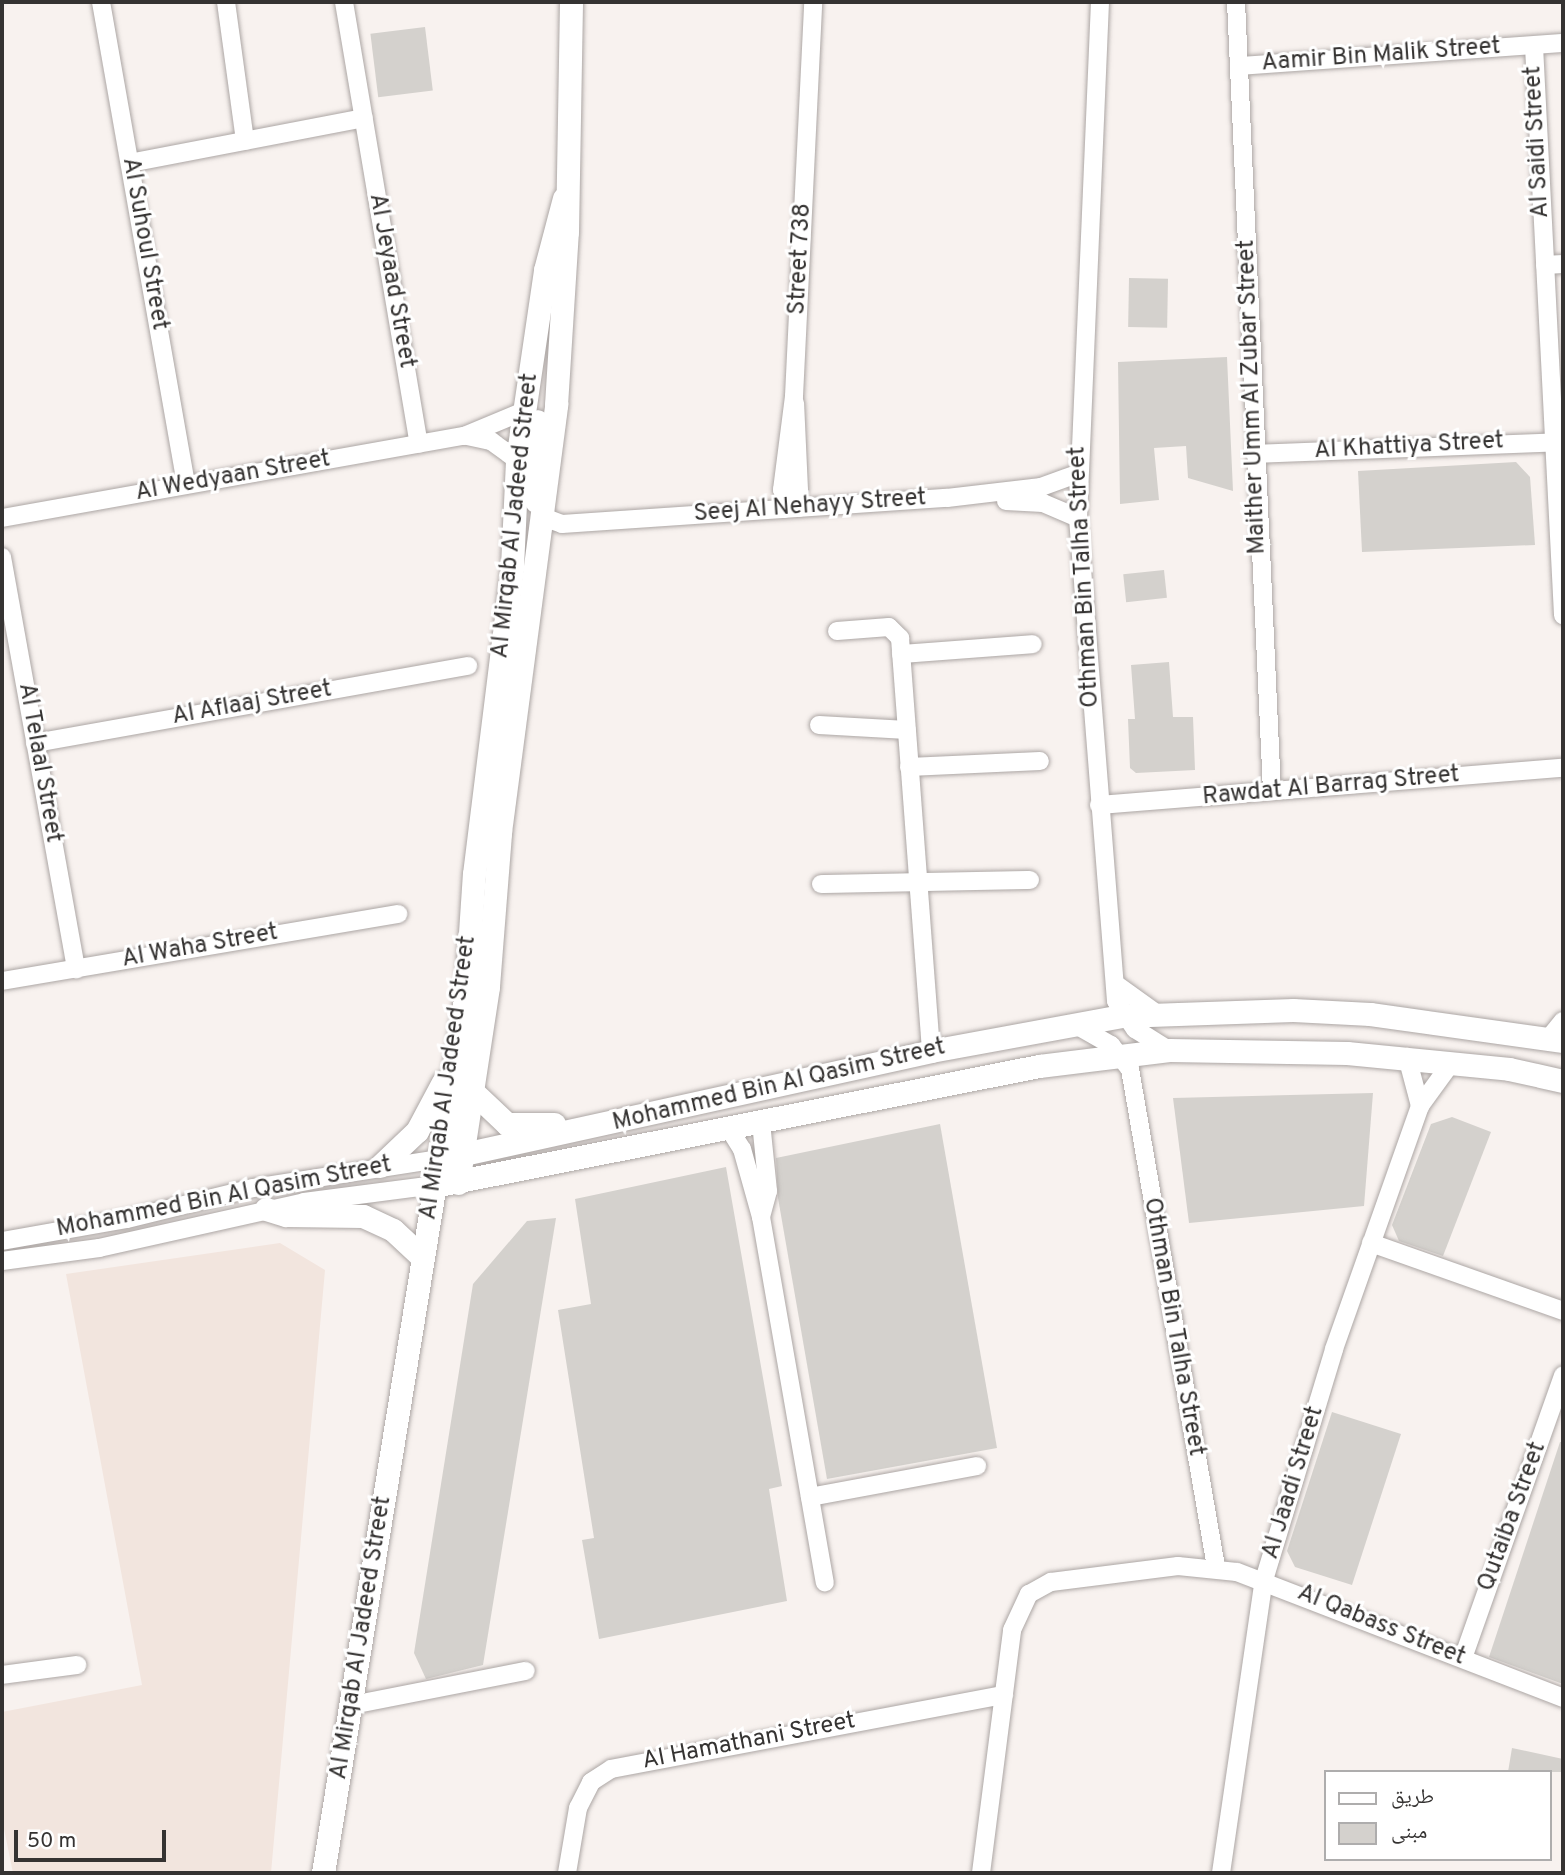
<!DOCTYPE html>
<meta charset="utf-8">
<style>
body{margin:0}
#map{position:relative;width:1565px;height:1875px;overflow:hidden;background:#f8f2ef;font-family:Overpass,"Noto Naskh Arabic",sans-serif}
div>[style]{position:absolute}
.built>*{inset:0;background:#f2e5de}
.building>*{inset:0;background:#d4d1cd;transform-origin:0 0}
.roads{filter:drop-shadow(0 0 2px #aca6a4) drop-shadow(0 0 2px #aca6a4)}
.minor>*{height:18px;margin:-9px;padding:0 9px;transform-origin:9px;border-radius:9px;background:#fff}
.tertiary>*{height:23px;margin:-11.5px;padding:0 11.5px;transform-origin:11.5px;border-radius:11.5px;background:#fff}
span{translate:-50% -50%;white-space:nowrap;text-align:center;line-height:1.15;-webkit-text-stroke:6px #fff;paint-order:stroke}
.street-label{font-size:24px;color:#353332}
.frame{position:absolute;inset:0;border:4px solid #353332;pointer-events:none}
.legend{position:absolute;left:1324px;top:1770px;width:228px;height:91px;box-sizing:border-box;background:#fff;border:2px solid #aeadad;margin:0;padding:9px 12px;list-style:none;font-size:21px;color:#353332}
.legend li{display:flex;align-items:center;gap:14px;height:35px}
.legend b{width:35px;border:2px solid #aeadad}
.scale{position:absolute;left:14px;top:1830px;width:152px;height:32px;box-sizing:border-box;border:4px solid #353332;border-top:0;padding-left:9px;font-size:21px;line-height:24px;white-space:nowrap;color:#353332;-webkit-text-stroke:5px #fff;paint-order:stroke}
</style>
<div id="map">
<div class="built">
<i style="clip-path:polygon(280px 1243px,325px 1270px,271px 1873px,13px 1873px,2px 1819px,2px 1712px,142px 1685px,66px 1274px)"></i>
</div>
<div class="building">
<i style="left:425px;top:27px;width:64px;height:55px;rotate:83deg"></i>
<i style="left:1129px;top:278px;width:39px;height:49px;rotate:1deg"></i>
<i style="clip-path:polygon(1227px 357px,1233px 491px,1188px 478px,1186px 446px,1154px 448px,1159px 500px,1120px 504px,1118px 362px)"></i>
<i style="clip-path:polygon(1516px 462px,1530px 477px,1535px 545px,1362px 552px,1358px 471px)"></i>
<i style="left:1164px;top:570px;width:28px;height:41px;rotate:84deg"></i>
<i style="clip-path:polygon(1169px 662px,1173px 717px,1193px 717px,1195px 770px,1136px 773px,1130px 768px,1128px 719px,1135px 719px,1131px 665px)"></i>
<i style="clip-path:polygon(1373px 1093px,1364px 1206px,1189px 1223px,1173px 1098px)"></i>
<i style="clip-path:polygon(1452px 1117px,1491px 1132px,1443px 1256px,1399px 1241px,1392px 1225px,1431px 1124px)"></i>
<i style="clip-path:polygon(940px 1124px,997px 1448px,827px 1479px,778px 1198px,776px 1158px)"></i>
<i style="clip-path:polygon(726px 1167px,782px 1486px,769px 1489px,787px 1601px,599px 1639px,582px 1540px,594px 1538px,558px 1310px,591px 1304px,575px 1199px)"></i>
<i style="clip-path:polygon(556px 1218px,483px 1665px,426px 1679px,414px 1653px,473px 1284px,527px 1221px)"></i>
<i style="clip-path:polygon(1332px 1412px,1401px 1434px,1352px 1585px,1295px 1567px,1287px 1551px)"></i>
<i style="clip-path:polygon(1560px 1442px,1563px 1442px,1563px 1684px,1489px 1657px)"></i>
<i style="clip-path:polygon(1512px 1748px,1563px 1759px,1563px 1772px,1508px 1772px)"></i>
</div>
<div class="roads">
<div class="minor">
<i style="left:101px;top:2px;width:490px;rotate:80deg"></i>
<i style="left:226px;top:2px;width:140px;rotate:82.2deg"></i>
<i style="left:344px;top:2px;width:448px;rotate:80.4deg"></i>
<i style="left:1100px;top:2px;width:516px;rotate:92.44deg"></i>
<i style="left:1078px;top:518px;width:484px;rotate:85.5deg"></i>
<i style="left:1116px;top:1001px;width:34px;rotate:56deg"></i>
<i style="left:1135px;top:1029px;width:40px;rotate:32deg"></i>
<i style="left:1236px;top:2px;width:790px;rotate:87.39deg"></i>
<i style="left:1534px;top:46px;width:570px;rotate:87.08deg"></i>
<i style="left:1240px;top:66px;width:324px;rotate:-4.1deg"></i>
<i style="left:130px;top:163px;width:238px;rotate:-10.9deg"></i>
<i style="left:1545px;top:265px;width:18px;rotate:-3deg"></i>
<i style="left:467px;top:436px;width:25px;rotate:12deg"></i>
<i style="left:491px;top:441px;width:32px;rotate:36deg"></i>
<i style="left:1255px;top:454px;width:308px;rotate:-2.2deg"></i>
<i style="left:1006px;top:501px;width:37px;rotate:3deg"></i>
<i style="left:1043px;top:503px;width:38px;rotate:23deg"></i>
<i style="left:799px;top:508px;width:25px;rotate:-133deg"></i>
<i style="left:782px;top:490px;width:95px;rotate:-82.7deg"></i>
<i style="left:794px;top:396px;width:394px;rotate:-87.2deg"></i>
<i style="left:784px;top:509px;width:24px;rotate:-52deg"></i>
<i style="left:799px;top:490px;width:87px;rotate:-92.6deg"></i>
<i style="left:543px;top:517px;width:20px;rotate:20deg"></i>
<i style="left:562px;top:524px;width:386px;rotate:-3.9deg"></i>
<i style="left:947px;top:498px;width:95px;rotate:-6.7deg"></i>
<i style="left:1041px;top:487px;width:37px;rotate:-20deg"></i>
<i style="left:2px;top:518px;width:469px;rotate:-10.1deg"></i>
<i style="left:464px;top:436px;width:65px;rotate:-22.6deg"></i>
<i style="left:2px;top:557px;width:419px;rotate:79.8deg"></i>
<i style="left:837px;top:631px;width:52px;rotate:-4.4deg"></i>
<i style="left:889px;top:627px;width:16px;rotate:45deg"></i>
<i style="left:900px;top:638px;width:414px;rotate:85.7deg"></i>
<i style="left:901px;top:654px;width:132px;rotate:-4.3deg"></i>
<i style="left:819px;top:725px;width:88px;rotate:3.3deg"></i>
<i style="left:35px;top:743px;width:440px;rotate:-10.1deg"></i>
<i style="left:909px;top:767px;width:131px;rotate:-2.6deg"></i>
<i style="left:1099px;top:805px;width:465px;rotate:-4.6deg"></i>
<i style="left:821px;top:884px;width:209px;rotate:-1.1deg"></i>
<i style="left:2px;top:981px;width:402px;rotate:-9.6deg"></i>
<i style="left:1117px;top:985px;width:48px;rotate:35.7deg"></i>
<i style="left:1074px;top:1024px;width:43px;rotate:29.6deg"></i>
<i style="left:1111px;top:1045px;width:31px;rotate:52deg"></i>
<i style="left:1130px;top:1069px;width:505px;rotate:80.2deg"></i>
<i style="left:1549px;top:1038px;width:22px;rotate:-51deg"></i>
<i style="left:1407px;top:1057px;width:51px;rotate:75.1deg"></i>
<i style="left:730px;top:1130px;width:22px;rotate:58deg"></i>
<i style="left:742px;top:1149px;width:71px;rotate:74.4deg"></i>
<i style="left:761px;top:1217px;width:371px;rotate:80.1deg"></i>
<i style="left:761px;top:1217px;width:27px;rotate:-75deg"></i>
<i style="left:768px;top:1191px;width:69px;rotate:-95.8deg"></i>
<i style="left:2px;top:1241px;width:127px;rotate:-10deg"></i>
<i style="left:127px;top:1219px;width:130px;rotate:-13.8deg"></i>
<i style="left:253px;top:1188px;width:188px;rotate:-8.9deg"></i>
<i style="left:1371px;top:1243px;width:204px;rotate:19.5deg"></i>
<i style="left:2px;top:1261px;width:98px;rotate:-7.6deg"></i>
<i style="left:99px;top:1248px;width:210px;rotate:-12.6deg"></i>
<i style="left:304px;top:1202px;width:132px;rotate:-7.4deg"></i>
<i style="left:810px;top:1497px;width:170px;rotate:-10.5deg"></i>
<i style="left:1463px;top:1658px;width:300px;rotate:-70.5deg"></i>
<i style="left:2px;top:1675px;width:76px;rotate:-7.6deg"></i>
<i style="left:352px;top:1705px;width:177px;rotate:-11.1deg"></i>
<i style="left:567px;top:1873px;width:66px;rotate:-80.4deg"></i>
<i style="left:578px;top:1808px;width:29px;rotate:-63deg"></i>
<i style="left:591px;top:1782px;width:24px;rotate:-33deg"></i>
<i style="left:611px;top:1769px;width:400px;rotate:-10.7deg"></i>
<i style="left:981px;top:1873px;width:245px;rotate:-82.7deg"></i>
<i style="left:1012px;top:1630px;width:40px;rotate:-65deg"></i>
<i style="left:1029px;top:1594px;width:25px;rotate:-29deg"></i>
<i style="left:1051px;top:1582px;width:128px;rotate:-7.2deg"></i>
<i style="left:1178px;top:1566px;width:59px;rotate:5.8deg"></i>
<i style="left:1237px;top:1572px;width:350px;rotate:21.1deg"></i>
<i style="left:1221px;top:1873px;width:296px;rotate:-81.7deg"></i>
<i style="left:1264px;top:1580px;width:241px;rotate:-73.1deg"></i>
<i style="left:1334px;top:1349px;width:258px;rotate:-70.5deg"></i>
<i style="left:1420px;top:1106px;width:54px;rotate:-54deg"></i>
</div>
<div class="tertiary">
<i style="left:536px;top:501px;width:28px;rotate:-98deg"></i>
<i style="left:532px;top:473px;width:52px;rotate:-84.5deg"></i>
<i style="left:471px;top:1090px;width:50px;rotate:43.4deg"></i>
<i style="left:507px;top:1124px;width:47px"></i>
<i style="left:450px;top:1157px;width:493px;rotate:-12.4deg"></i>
<i style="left:931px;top:1051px;width:193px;rotate:-10.4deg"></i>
<i style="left:1121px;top:1016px;width:172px;rotate:-2deg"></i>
<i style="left:1293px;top:1010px;width:77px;rotate:3deg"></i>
<i style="left:1370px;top:1014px;width:195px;rotate:8deg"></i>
<i style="left:380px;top:1166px;width:51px;rotate:-43.4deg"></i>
<i style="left:417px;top:1131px;width:55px;rotate:-62deg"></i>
<i style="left:458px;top:1183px;width:199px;rotate:-81.3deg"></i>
<i style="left:488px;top:986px;width:154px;rotate:-85.5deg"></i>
<i style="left:500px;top:832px;width:431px;rotate:-82.5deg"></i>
<i style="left:556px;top:405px;width:173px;rotate:-86.4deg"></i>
<i style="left:567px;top:232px;width:230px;rotate:-89deg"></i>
<i style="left:444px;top:1184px;width:607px;rotate:-11.22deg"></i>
<i style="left:1039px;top:1066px;width:131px;rotate:-7deg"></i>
<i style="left:1169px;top:1050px;width:178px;rotate:1deg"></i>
<i style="left:1347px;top:1053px;width:163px;rotate:5.6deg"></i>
<i style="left:1509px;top:1069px;width:55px;rotate:12.5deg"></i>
<i style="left:266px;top:1209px;width:21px;rotate:17deg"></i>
<i style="left:286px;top:1215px;width:77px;rotate:0.7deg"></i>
<i style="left:363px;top:1216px;width:33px;rotate:25deg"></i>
<i style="left:393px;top:1230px;width:40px;rotate:43deg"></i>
<i style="left:323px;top:1873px;width:892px;rotate:-80.77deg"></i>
<i style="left:466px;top:993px;width:119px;rotate:-86.2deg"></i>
<i style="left:474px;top:874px;width:309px;rotate:-82.9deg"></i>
<i style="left:512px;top:567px;width:107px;rotate:-87.3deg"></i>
<i style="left:517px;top:460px;width:192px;rotate:-81.6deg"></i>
<i style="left:545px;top:270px;width:74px;rotate:-75.2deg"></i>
</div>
</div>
<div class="street-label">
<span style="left:1381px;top:56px;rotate:-4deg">Aamir Bin Malik Street</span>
<span style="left:1538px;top:142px;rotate:-93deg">Al Saidi Street</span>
<span style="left:144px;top:244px;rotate:80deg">Al Suhoul Street</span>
<span style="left:801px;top:259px;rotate:-87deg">Street 738</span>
<span style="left:391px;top:281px;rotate:80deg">Al Jeyaad Street</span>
<span style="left:1253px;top:397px;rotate:-92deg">Maither Umm Al Zubar Street</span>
<span style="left:1409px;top:447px;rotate:-3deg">Al Khattiya Street</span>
<span style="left:233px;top:477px;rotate:-10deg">Al Wedyaan Street</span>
<span style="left:810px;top:507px;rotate:-4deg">Seej Al Nehayy Street</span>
<span style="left:516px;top:516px;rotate:-84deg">Al Mirqab Al Jadeed Street</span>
<span style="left:1085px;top:577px;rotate:-93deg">Othman Bin Talha Street</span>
<span style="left:252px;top:704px;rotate:-10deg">Al Aflaaj Street</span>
<span style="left:39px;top:763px;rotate:80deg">Al Telaal Street</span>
<span style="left:1331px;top:787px;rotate:-5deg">Rawdat Al Barrag Street</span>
<span style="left:200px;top:947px;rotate:-10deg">Al Waha Street</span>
<span style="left:449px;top:1078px;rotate:-82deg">Al Mirqab Al Jadeed Street</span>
<span style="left:779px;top:1086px;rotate:-13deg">Mohammed Bin Al Qasim Street</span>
<span style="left:224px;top:1198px;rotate:-11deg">Mohammed Bin Al Qasim Street</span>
<span style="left:1173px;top:1327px;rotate:80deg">Othman Bin Talha Street</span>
<span style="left:1294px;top:1483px;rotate:-73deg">Al Jaadi Street</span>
<span style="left:1513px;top:1517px;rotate:-70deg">Qutaiba Street</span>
<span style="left:1381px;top:1626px;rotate:22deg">Al Qabass Street</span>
<span style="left:362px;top:1638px;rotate:-81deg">Al Mirqab Al Jadeed Street</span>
<span style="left:749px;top:1742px;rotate:-11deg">Al Hamathani Street</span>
</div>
<div class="frame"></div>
<ul class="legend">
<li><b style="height:9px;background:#fff"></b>طريق</li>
<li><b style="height:19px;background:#d4d1cd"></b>مبنى</li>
</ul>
<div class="scale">50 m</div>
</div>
